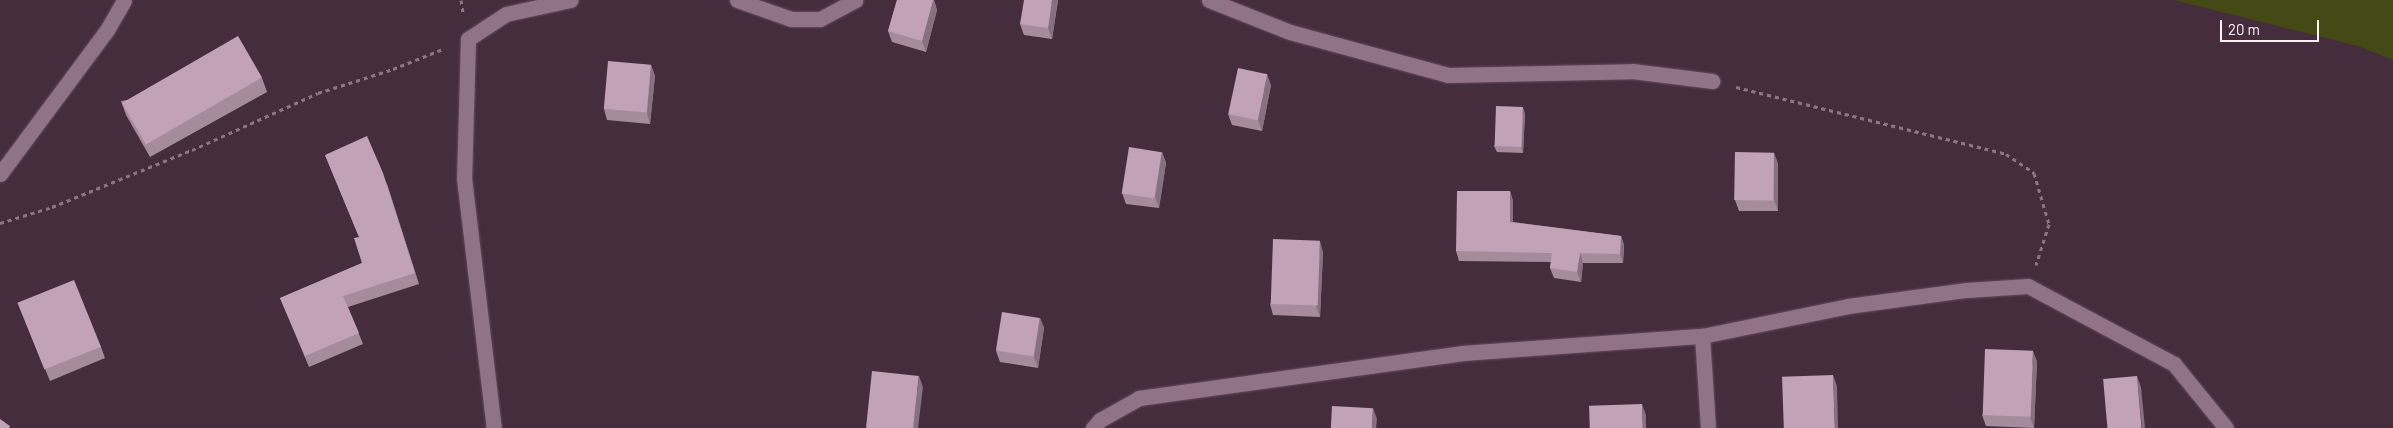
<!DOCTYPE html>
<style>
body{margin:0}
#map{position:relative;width:2393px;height:428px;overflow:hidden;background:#462d3e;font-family:Barlow,sans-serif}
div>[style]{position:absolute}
.green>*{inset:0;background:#454916}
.path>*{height:3px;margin-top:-1.5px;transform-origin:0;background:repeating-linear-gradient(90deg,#8b7684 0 4px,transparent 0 8px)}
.roads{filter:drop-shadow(0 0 1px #624d5c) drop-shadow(0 0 1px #624d5c)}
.lane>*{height:15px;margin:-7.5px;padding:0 7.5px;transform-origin:7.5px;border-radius:7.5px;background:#917387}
.street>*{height:15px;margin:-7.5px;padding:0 7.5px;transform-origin:7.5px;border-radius:7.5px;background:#917387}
.wall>*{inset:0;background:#a68b9d}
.shaded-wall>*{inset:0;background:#877180}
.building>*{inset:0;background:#c1a2b7;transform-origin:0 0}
span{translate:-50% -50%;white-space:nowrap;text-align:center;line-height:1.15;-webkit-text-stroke:5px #462d3e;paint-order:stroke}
.scale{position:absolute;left:2220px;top:20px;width:99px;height:22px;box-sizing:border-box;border:2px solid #fef0f9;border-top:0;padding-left:6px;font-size:15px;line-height:18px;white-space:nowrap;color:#fef0f9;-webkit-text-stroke:4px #462d3e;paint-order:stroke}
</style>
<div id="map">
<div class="green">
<i style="clip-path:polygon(2174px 0,2393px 0,2393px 60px,2358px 46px)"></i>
</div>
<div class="path">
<i style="left:461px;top:0;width:12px;rotate:81deg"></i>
<i style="left:1736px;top:87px;width:278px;rotate:13.9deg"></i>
<i style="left:2006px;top:154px;width:34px;rotate:34deg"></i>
<i style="left:2034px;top:173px;width:53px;rotate:73.6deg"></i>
<i style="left:2049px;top:224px;width:43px;rotate:107.6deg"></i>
<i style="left:0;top:223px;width:54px;rotate:-17.1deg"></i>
<i style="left:52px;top:207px;width:151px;rotate:-22.2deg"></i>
<i style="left:192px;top:150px;width:138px;rotate:-24.3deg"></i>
<i style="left:318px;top:93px;width:79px;rotate:-17.7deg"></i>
<i style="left:393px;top:69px;width:54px;rotate:-21.8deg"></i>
</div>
<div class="roads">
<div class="lane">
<i style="left:737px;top:0;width:57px;rotate:19.4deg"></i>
<i style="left:791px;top:19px;width:29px"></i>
<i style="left:820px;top:19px;width:40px;rotate:-28deg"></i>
<i style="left:1209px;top:0;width:87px;rotate:21.6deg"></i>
<i style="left:1290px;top:32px;width:164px;rotate:15.2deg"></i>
<i style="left:1448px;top:75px;width:184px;rotate:-1.2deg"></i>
<i style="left:1632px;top:71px;width:81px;rotate:7.1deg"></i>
<i style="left:468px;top:39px;width:45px;rotate:-33.3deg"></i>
<i style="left:506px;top:14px;width:66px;rotate:-12.3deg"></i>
<i style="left:1093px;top:428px;width:11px;rotate:-49deg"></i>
<i style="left:1100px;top:420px;width:45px;rotate:-29.4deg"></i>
<i style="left:1139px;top:398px;width:327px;rotate:-7.9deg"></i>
<i style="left:1463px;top:353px;width:240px;rotate:-4.1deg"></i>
<i style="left:1708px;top:428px;width:92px;rotate:-93.7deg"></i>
<i style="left:1702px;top:336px;width:149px;rotate:-11.6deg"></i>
<i style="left:1848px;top:306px;width:120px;rotate:-7.7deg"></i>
<i style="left:1967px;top:290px;width:61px;rotate:-3.8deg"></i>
<i style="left:2028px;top:286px;width:166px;rotate:28.1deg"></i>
<i style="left:2174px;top:364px;width:82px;rotate:50.9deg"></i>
</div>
<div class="street">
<i style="left:468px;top:39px;width:139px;rotate:91.6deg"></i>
<i style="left:464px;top:178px;width:252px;rotate:83.2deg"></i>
<i style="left:0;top:174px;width:179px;rotate:-53.4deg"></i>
<i style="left:107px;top:30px;width:34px;rotate:-60deg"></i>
</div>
</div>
<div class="wall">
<i style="clip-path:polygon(897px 0,934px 0,937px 10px,926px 52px,892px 42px,888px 31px)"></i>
<i style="clip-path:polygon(1058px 0,1052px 39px,1024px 35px,1020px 24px)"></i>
<i style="clip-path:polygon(651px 65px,655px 76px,650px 124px,607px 120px,604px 109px)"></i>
<i style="clip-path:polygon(262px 78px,267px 92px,150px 157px,126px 115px,121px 101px)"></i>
<i style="clip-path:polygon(1271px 85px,1262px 131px,1232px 125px,1228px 114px)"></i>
<i style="clip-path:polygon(1525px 113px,1523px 153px,1497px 152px,1494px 146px)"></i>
<i style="clip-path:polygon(1162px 152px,1166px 163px,1159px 208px,1126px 204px,1122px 193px)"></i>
<i style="clip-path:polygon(1774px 153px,1778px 164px,1778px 211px,1739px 211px,1735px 200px)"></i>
<i style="clip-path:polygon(325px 155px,387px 184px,419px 284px,348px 307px,363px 344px,309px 367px,280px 298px,362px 263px,359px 237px)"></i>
<i style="clip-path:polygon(1510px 191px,1513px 201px,1513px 222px,1621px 236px,1624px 245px,1623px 263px,1583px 263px,1581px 282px,1554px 278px,1550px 268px,1551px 262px,1459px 261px,1456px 251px)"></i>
<i style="clip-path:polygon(1323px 252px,1320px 317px,1273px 315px,1270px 304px)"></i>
<i style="clip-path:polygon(18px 303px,101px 347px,105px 358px,50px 381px)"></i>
<i style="clip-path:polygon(1040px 318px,1044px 328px,1038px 368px,1000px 362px,996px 351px)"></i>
<i style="clip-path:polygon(2037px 361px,2034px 428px,1986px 426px,1982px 415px)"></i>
</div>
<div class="shaded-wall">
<i style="clip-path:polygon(933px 0,937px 10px,926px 52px,922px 41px)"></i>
<i style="clip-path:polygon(1052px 0,1058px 0,1052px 39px,1048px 28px)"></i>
<i style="clip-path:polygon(651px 65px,655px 76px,650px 124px,647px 113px)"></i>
<i style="clip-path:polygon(1267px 74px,1271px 85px,1262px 131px,1258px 120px)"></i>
<i style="clip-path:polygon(1523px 107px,1525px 113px,1523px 153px,1521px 147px)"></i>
<i style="clip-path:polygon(1162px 152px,1166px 163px,1159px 208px,1155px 197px)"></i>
<i style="clip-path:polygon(1774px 153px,1778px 164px,1778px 211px,1774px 200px)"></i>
<i style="clip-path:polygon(383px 173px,387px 184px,419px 284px,415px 273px)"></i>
<i style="clip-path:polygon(1510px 191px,1513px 201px,1513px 231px,1510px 222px)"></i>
<i style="clip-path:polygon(1621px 236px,1624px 245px,1623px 263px,1620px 254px)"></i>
<i style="clip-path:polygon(1320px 241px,1323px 252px,1320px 317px,1316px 306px)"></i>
<i style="clip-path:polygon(1580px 253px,1583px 263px,1581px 282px,1577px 272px)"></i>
<i style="clip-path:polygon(1040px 318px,1044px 328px,1038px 368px,1034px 357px)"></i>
<i style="clip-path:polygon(2033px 351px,2037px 361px,2034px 428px,2030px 417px)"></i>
<i style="clip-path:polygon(1833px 375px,1837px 386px,1838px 428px,1835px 428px)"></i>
<i style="clip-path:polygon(919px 376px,923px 387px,918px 428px,913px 428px)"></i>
<i style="clip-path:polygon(2137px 376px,2141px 387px,2145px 428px,2142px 428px)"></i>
<i style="clip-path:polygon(1642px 404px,1646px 415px,1646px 428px,1643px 428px)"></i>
<i style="clip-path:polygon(1373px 408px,1377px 419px,1376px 428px,1372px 428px)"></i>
</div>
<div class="building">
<i style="clip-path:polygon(897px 0,933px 0,922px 41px,888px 31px)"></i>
<i style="clip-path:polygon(1024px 0,1052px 0,1048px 28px,1020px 24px)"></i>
<i style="left:238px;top:36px;width:48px;height:134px;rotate:60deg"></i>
<i style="left:608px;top:61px;width:43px;height:48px;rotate:5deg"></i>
<i style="left:1238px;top:68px;width:30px;height:47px;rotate:12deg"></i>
<i style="left:1496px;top:106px;width:27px;height:40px;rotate:2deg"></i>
<i style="clip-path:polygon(367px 136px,383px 173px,415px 273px,343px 296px,359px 333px,305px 356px,280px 298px,362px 263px,354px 238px,359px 237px,325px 155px)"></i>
<i style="left:1129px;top:147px;width:33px;height:47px;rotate:9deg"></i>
<i style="left:1735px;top:152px;width:39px;height:48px;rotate:1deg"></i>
<i style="clip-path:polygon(1457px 191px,1510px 191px,1510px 222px,1621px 236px,1620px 254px,1580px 253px,1577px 272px,1550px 268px,1552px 253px,1456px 251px)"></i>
<i style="left:1273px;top:239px;width:47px;height:65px;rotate:2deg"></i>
<i style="left:74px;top:280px;width:72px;height:61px;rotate:68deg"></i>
<i style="left:1002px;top:312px;width:38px;height:39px;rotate:9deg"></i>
<i style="left:1985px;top:349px;width:48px;height:66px;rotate:2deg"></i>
<i style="left:872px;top:371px;width:47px;height:57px;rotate:6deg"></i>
<i style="left:1833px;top:375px;width:53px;height:51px;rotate:88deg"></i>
<i style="left:2137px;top:376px;width:52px;height:34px;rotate:85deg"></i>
<i style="left:1642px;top:404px;width:24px;height:53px;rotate:88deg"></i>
<i style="left:1332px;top:406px;width:41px;height:22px;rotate:3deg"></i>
<i style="clip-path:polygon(0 419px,10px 426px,9px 428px,0 428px)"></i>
</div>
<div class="scale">20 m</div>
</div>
